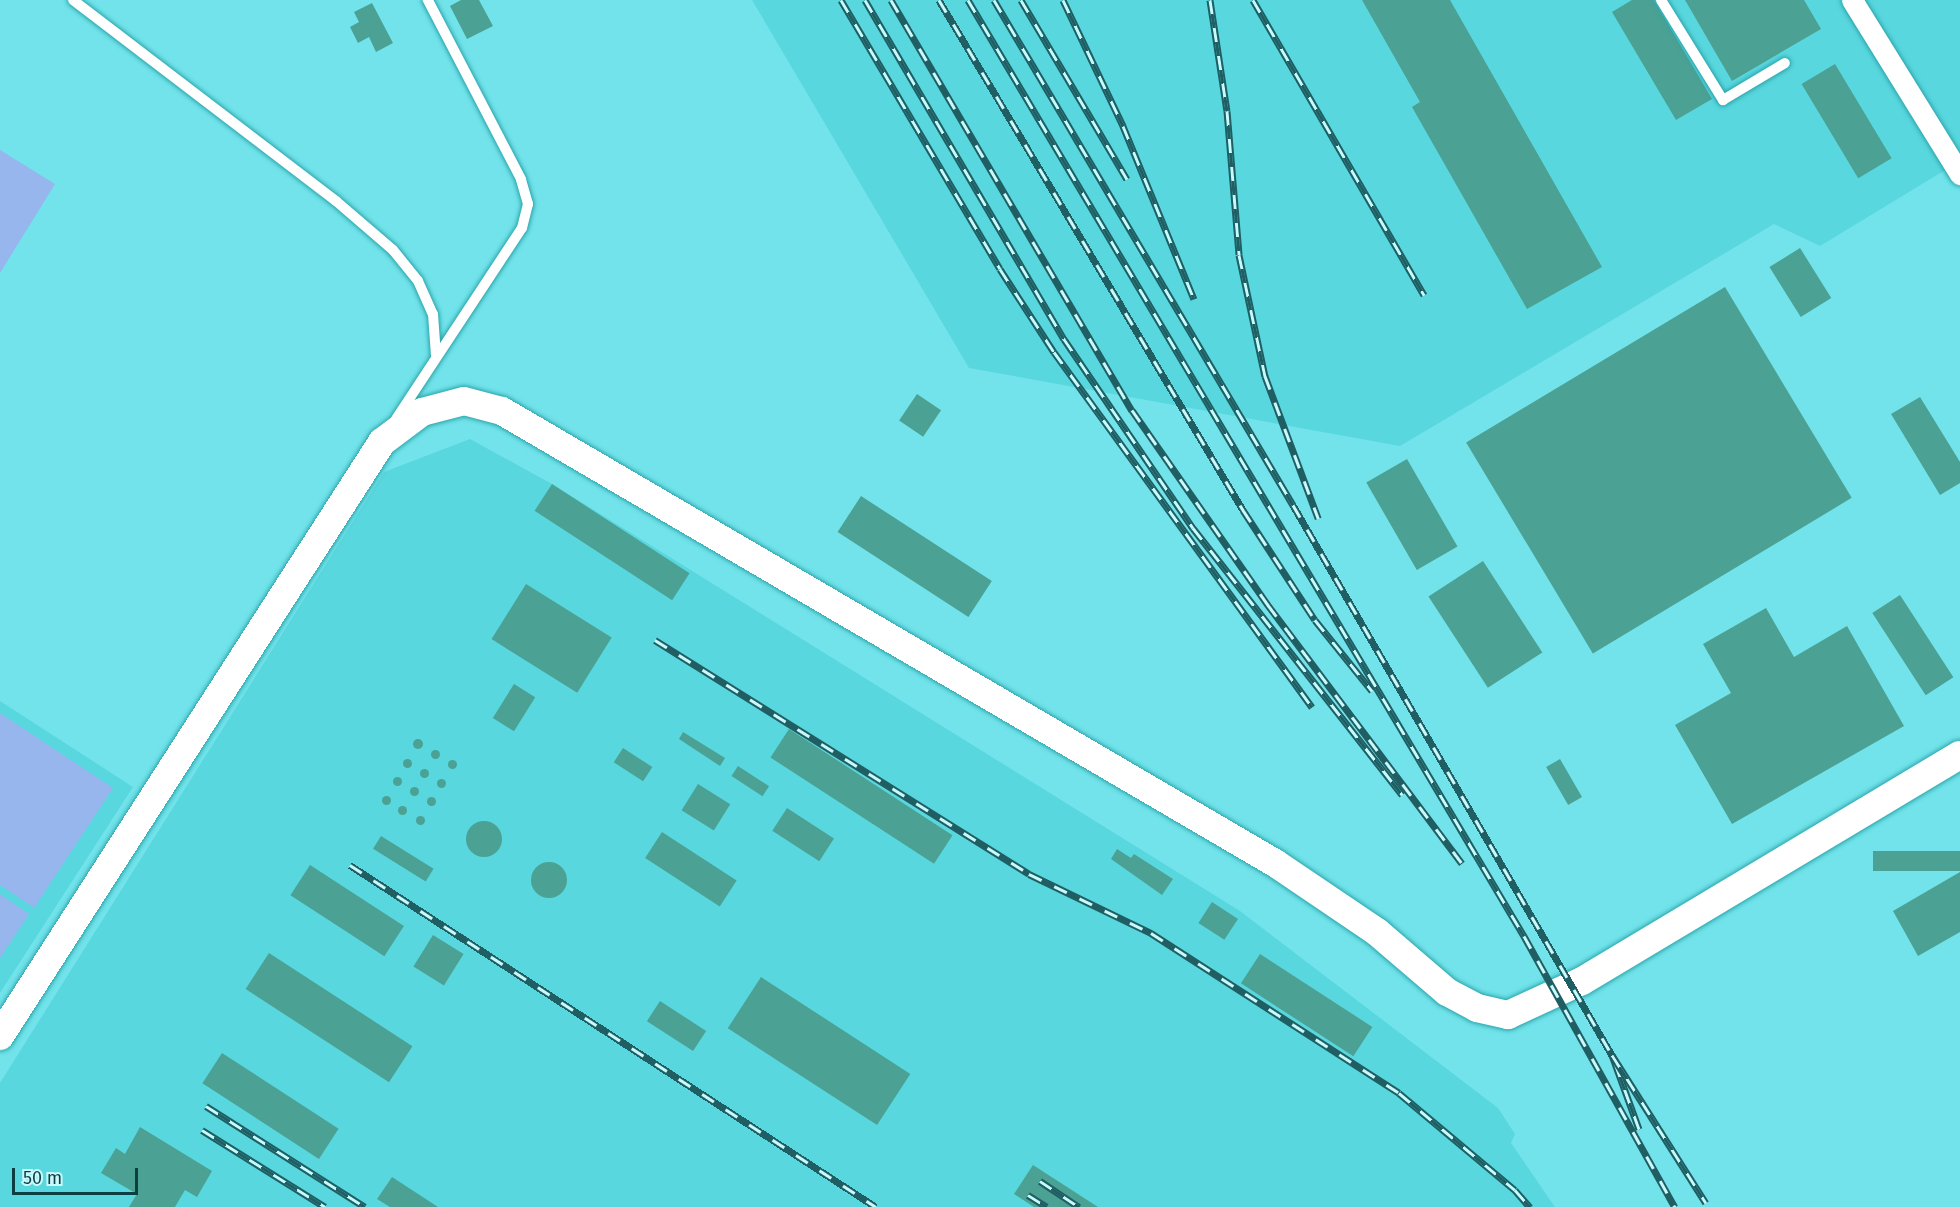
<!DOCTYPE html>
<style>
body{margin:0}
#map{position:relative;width:1960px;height:1207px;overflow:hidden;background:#72e3ea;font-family:"Fira Sans",sans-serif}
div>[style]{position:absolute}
.built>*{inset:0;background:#59d7de}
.water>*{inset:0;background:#96b6ed}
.building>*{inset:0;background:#4ba193;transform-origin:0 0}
.round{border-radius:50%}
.roads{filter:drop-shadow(0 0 2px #2aa5ac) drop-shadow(0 0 2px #2aa5ac)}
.lane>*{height:10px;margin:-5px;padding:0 5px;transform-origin:5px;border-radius:5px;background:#fff}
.street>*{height:21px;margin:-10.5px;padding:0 10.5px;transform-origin:10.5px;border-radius:10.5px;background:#fff}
.secondary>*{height:28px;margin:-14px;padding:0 14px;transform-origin:14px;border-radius:14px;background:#fff}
.rail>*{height:7px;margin-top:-3.5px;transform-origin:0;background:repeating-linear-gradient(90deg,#c8fafd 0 14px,#1f5e62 0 28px);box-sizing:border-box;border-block:2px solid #1f5e62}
span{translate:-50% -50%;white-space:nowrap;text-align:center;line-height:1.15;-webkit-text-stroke:4.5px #c8fafd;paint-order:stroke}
.scale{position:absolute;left:12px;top:1168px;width:126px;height:27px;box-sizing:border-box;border:3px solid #0c3f42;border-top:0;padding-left:8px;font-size:18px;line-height:21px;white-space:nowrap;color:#0c3f42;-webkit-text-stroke:4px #c8fafd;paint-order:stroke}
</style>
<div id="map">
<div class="built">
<i style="clip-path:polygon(752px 0,1960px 0,1960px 161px,1820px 246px,1774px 224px,1400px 446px,969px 368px)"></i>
<i style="clip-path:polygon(470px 439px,552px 484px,1240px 911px,1498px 1108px,1515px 1134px,1511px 1143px,1555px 1207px,0 1207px,0 1083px,384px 472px)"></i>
<i style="clip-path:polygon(0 701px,133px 787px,0 993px)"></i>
</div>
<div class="water">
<i style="clip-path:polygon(0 150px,55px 184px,0 273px)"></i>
<i style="clip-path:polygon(0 713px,113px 788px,34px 908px,0 885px)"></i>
<i style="clip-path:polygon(0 894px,29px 914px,0 958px)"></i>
</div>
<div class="building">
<i style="clip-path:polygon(461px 0,479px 0,493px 26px,467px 39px,450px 6px)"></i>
<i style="clip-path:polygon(1362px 0,1450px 0,1602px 267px,1527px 309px,1412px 107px,1420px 102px)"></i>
<i style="clip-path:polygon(1632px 0,1654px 0,1712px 99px,1676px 120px,1612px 12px)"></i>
<i style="clip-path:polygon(1685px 0,1804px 0,1821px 29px,1732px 81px)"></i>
<i style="clip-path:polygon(372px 3px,393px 43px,376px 52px,369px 37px,358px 43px,350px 27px,359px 22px,354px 12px)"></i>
<i style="left:1835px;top:64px;width:110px;height:39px;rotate:59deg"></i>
<i style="left:1800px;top:248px;width:59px;height:36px;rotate:58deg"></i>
<i style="left:1725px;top:287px;width:246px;height:302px;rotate:59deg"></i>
<i style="left:917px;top:394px;width:29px;height:32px;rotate:34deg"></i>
<i style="clip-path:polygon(1920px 397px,1960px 462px,1960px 483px,1940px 495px,1891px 414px)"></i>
<i style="left:1407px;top:459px;width:101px;height:47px;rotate:60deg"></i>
<i style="left:552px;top:484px;width:164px;height:32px;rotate:33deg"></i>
<i style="left:861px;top:496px;width:156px;height:43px;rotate:33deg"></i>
<i style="left:1483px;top:561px;width:109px;height:65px;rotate:57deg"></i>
<i style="left:526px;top:584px;width:101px;height:65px;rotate:32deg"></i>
<i style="left:1900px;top:595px;width:98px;height:33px;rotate:57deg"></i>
<i style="clip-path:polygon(1766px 608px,1794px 657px,1847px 626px,1904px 726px,1732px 824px,1675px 725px,1731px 693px,1703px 644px)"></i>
<i style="left:514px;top:684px;width:25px;height:40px;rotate:32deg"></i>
<i style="left:789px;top:729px;width:195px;height:34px;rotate:33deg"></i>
<i style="clip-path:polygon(683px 732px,725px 758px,720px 766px,679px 739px)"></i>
<i class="round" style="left:413px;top:739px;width:10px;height:10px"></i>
<i style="left:623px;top:748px;width:35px;height:17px;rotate:33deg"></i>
<i class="round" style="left:430.5px;top:749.5px;width:9px;height:9px"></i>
<i class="round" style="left:402.5px;top:758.5px;width:9px;height:9px"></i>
<i style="left:1560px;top:759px;width:44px;height:16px;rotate:60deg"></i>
<i class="round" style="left:447.5px;top:759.5px;width:9px;height:9px"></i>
<i style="left:738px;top:766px;width:37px;height:12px;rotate:33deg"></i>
<i class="round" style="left:419.5px;top:768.5px;width:9px;height:9px"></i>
<i class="round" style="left:392.5px;top:776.5px;width:9px;height:9px"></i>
<i class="round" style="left:436.5px;top:778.5px;width:9px;height:9px"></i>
<i style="left:698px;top:784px;width:38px;height:31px;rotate:32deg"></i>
<i class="round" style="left:409.5px;top:786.5px;width:9px;height:9px"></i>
<i class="round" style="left:381.5px;top:795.5px;width:9px;height:9px"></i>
<i class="round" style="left:426.5px;top:796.5px;width:9px;height:9px"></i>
<i class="round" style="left:397.5px;top:805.5px;width:9px;height:9px"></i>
<i style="left:787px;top:808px;width:56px;height:27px;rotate:33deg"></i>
<i class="round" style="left:415.5px;top:815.5px;width:9px;height:9px"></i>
<i class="round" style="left:466px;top:821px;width:36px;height:36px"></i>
<i style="left:662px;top:832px;width:89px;height:31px;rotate:33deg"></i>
<i style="left:381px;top:836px;width:62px;height:15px;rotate:32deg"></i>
<i style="clip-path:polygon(1117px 849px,1131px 858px,1134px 854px,1173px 879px,1162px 895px,1111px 859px)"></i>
<i style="left:1960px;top:851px;width:20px;height:87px;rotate:90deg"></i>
<i class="round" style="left:531px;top:862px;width:36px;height:36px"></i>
<i style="left:310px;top:865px;width:112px;height:36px;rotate:33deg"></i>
<i style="clip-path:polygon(1960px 872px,1960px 932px,1918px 956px,1893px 911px)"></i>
<i style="left:1212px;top:902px;width:31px;height:25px;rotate:33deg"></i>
<i style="left:433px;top:935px;width:36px;height:37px;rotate:32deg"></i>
<i style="left:269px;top:953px;width:171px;height:43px;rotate:33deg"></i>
<i style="left:1260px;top:954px;width:134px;height:35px;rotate:33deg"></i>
<i style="left:761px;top:977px;width:178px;height:61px;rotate:33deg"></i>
<i style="left:660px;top:1001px;width:55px;height:24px;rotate:33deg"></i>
<i style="left:222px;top:1053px;width:139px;height:36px;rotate:33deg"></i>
<i style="clip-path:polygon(140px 1127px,212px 1171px,197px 1197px,185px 1190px,175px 1207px,129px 1207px,137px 1194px,101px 1173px,116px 1148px,125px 1154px)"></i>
<i style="clip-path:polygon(1033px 1165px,1098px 1207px,1034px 1207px,1014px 1194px)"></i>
<i style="clip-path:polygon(392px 1177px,438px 1207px,390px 1207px,377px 1199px)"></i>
</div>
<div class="roads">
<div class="lane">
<i style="left:73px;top:0;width:331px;rotate:37.4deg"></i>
<i style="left:336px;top:201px;width:75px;rotate:40.7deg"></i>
<i style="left:393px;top:250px;width:40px;rotate:51deg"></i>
<i style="left:418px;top:281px;width:36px;rotate:66deg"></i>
<i style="left:433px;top:314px;width:42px;rotate:85.9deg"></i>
<i style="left:1661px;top:0;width:118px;rotate:58.2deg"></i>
<i style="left:1723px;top:100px;width:72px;rotate:-30.8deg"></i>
<i style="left:396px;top:419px;width:229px;rotate:-56.6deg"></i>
<i style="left:522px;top:228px;width:25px;rotate:-76deg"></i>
<i style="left:528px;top:204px;width:26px;rotate:-106deg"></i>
<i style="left:521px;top:179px;width:202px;rotate:-117.5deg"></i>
</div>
<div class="street">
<i style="left:1852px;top:0;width:205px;rotate:58.2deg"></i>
</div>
<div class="secondary">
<i style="left:0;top:1036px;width:706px;rotate:-57.26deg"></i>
<i style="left:382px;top:442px;width:50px;rotate:-36.9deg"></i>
<i style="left:422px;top:412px;width:43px;rotate:-14.7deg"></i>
<i style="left:464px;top:401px;width:39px;rotate:15deg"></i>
<i style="left:502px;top:411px;width:895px;rotate:30.32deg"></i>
<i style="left:1275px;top:863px;width:123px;rotate:34.1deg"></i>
<i style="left:1377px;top:932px;width:92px;rotate:40.6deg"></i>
<i style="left:1447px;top:992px;width:34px;rotate:28deg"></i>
<i style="left:1477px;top:1008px;width:32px;rotate:13deg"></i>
<i style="left:1508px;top:1015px;width:81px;rotate:-24.7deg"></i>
<i style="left:1582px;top:981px;width:440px;rotate:-30.9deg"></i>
</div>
</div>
<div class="rail">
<i style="left:841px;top:0;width:312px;rotate:59.4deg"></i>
<i style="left:1000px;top:269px;width:99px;rotate:57deg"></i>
<i style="left:1054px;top:352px;width:439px;rotate:54deg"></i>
<i style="left:865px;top:0;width:393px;rotate:59.6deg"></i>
<i style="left:1064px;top:339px;width:229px;rotate:55.7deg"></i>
<i style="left:1193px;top:528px;width:339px;rotate:51.9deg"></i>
<i style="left:891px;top:0;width:476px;rotate:59.6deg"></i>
<i style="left:1132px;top:410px;width:238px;rotate:55.1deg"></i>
<i style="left:1268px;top:605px;width:323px;rotate:53.1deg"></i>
<i style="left:939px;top:0;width:594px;rotate:59.2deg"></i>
<i style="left:1243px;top:510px;width:131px;rotate:56.8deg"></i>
<i style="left:1315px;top:620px;width:91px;rotate:51.2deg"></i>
<i style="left:968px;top:0;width:1089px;rotate:59.29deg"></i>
<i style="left:1524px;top:936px;width:310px;rotate:60.9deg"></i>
<i style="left:994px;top:0;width:587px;rotate:59.37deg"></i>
<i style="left:1293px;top:505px;width:636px;rotate:59.89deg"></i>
<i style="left:1021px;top:0;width:208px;rotate:59.4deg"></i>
<i style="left:1063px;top:0;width:140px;rotate:64.5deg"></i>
<i style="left:1123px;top:126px;width:187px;rotate:67.7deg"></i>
<i style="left:1210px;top:0;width:112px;rotate:81.3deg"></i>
<i style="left:1227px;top:111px;width:144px;rotate:85.2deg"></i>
<i style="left:1239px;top:255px;width:124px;rotate:77.9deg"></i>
<i style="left:1265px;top:376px;width:152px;rotate:69.5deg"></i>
<i style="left:1253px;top:0;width:341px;rotate:59.9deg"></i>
<i style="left:655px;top:640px;width:441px;rotate:32deg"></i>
<i style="left:1029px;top:874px;width:136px;rotate:25.8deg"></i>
<i style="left:1151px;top:933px;width:295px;rotate:32.8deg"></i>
<i style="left:1399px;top:1093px;width:151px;rotate:39.9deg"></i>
<i style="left:1515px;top:1190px;width:23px;rotate:49deg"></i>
<i style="left:350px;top:865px;width:627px;rotate:33.03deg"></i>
<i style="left:206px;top:1106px;width:188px;rotate:32.4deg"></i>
<i style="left:1639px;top:1129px;width:79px;rotate:-110deg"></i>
<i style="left:1612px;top:1055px;width:175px;rotate:57.6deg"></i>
<i style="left:202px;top:1130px;width:145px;rotate:32deg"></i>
<i style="left:1040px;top:1181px;width:47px;rotate:33.7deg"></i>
<i style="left:1028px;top:1195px;width:22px;rotate:32deg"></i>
</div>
<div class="scale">50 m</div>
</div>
